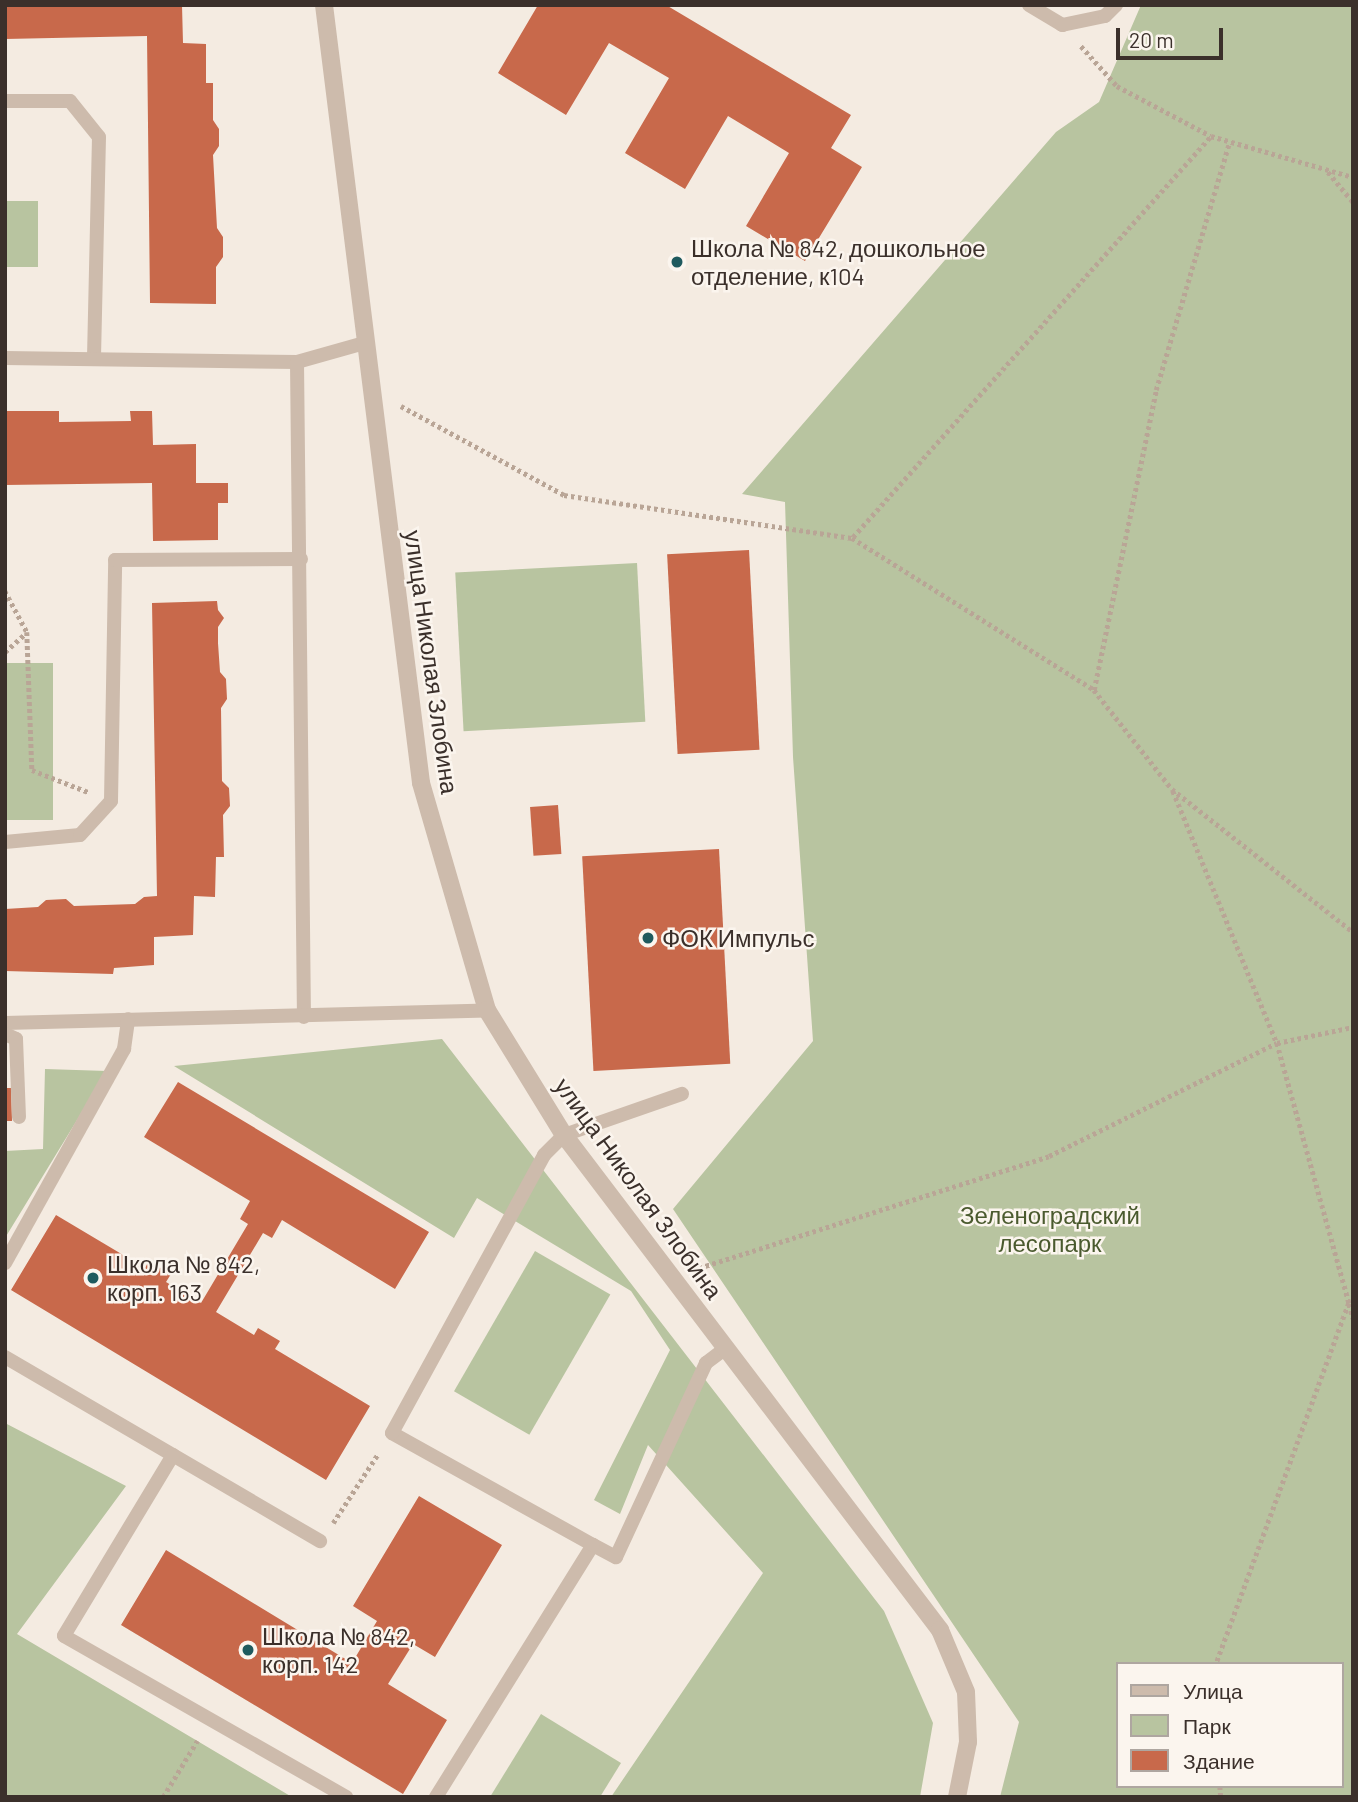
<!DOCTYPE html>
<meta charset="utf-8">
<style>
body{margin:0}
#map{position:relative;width:1358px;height:1802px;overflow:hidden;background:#f4ebe1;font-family:Barlow,sans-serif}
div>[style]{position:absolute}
.green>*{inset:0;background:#b8c4a0;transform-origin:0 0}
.building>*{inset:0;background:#c8694b;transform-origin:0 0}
.path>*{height:4.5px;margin-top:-2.25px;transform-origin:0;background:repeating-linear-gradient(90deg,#b9a596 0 3.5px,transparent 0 7px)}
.lane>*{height:14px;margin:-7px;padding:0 7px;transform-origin:7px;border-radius:7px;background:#cdbbac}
.street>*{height:18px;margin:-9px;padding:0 9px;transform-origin:9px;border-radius:9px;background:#cdbbac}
.dots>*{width:19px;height:19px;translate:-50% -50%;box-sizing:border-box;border:4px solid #fbf5ee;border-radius:50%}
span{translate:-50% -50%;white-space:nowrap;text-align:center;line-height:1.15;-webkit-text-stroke:5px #fbf5ee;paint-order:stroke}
.poi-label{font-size:24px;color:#3b302b}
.left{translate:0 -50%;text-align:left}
.street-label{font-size:24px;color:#3b302b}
.park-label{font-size:24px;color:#4a5a2e}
.frame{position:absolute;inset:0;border:7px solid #3b302b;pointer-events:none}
.legend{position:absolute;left:1116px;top:1662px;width:228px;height:126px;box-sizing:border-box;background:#fbf5ee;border:2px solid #aea6a0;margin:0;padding:9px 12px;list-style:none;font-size:21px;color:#3b302b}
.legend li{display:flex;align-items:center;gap:14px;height:35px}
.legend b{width:35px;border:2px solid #aea6a0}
.scale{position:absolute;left:1116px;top:28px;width:107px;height:32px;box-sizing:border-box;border:4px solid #3b302b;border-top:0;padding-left:9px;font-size:21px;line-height:24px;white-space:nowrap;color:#3b302b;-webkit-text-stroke:5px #fbf5ee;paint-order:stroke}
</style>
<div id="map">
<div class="green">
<i style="clip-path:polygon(evenodd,1141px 5px,1353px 5px,1353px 1797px,1000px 1797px,1019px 1722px,673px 1209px,813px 1041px,793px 757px,785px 502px,742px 494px,1056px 132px,1099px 102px,1141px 5px,1118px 1664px,1342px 1664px,1342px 1786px,1118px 1786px,1118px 1664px)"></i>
<i style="left:5px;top:201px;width:33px;height:66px"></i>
<i style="left:637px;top:563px;width:159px;height:182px;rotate:87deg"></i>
<i style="left:53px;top:663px;width:157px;height:48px;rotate:90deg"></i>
<i style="clip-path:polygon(442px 1039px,884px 1611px,933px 1723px,920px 1797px,611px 1797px,763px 1573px,648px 1445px,620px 1514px,594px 1500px,670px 1350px,631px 1291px,477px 1198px,454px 1238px,174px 1066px)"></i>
<i style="clip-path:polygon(45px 1069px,107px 1071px,5px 1238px,5px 1151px,43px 1149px)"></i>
<i style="left:535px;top:1251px;width:87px;height:162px;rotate:30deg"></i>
<i style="clip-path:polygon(5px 1423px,126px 1486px,17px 1634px,292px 1797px,5px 1797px)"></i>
<i style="clip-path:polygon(541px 1714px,621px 1763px,600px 1797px,490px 1797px)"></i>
</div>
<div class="building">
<i style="clip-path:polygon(5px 5px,182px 5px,183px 43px,206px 44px,206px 83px,213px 83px,213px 120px,219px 129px,219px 146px,213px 155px,217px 228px,223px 237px,223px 257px,216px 267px,216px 304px,150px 303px,147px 36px,5px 39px)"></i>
<i style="clip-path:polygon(538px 5px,666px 5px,851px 115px,831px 148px,862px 167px,805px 261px,746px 226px,789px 153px,728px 116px,685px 189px,625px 153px,669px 78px,609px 43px,566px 115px,498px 73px)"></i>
<i style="clip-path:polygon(5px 411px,59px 411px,59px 422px,131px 421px,130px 411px,152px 411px,153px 445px,196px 444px,196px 483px,228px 483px,228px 503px,218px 503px,218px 540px,153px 541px,152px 483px,5px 485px)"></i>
<i style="left:749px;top:550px;width:200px;height:82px;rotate:87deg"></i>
<i style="clip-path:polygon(217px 601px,218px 610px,224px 618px,218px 627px,218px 643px,220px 672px,226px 679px,227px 699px,221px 708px,222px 781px,229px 788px,230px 806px,223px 815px,224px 857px,216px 857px,215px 897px,194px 896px,193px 935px,154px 937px,154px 965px,114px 968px,113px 974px,5px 971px,5px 909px,38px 907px,46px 900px,66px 899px,74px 906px,135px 904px,144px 897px,157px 896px,152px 603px)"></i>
<i style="left:558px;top:805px;width:49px;height:28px;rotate:86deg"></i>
<i style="left:719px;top:849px;width:215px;height:137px;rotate:87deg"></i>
<i style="clip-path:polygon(178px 1082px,429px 1232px,395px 1289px,282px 1220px,272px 1238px,263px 1233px,216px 1312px,254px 1335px,258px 1328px,280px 1341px,275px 1349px,370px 1406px,326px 1480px,11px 1290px,56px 1215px,145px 1268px,149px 1261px,171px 1274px,166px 1282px,201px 1303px,248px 1224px,240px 1219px,250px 1201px,144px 1137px)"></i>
<i style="clip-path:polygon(5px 1088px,11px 1088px,12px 1121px,5px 1121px)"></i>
<i style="clip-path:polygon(419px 1496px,502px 1545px,435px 1657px,413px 1644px,388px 1684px,447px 1720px,403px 1794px,121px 1625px,166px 1550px,352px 1663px,377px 1621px,353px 1606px)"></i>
</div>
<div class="path">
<i style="left:1081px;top:46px;width:54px;rotate:48deg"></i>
<i style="left:1117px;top:86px;width:106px;rotate:28deg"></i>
<i style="left:1211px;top:136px;width:148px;rotate:16.1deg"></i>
<i style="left:1328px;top:172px;width:39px;rotate:50deg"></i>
<i style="left:401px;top:406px;width:186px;rotate:28.6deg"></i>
<i style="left:564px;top:495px;width:291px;rotate:8.5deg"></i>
<i style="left:852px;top:538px;width:286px;rotate:32.1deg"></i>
<i style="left:1094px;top:690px;width:126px;rotate:51.8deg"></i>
<i style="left:1172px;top:789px;width:231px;rotate:38.3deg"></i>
<i style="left:853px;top:537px;width:538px;rotate:-48.24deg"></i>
<i style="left:5px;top:591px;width:47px;rotate:61.8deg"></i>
<i style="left:27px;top:632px;width:138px;rotate:87.9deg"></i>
<i style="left:32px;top:770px;width:60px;rotate:21.4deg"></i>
<i style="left:5px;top:652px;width:28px;rotate:-42deg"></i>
<i style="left:1094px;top:690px;width:306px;rotate:-78.3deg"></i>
<i style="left:1156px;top:390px;width:258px;rotate:-73.5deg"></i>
<i style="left:1173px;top:791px;width:273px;rotate:67.6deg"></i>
<i style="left:1277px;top:1043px;width:270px;rotate:74.5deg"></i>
<i style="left:1349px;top:1303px;width:385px;rotate:110.2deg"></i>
<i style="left:699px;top:1268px;width:367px;rotate:-17.7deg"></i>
<i style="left:1049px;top:1156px;width:254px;rotate:-26.4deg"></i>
<i style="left:1277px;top:1043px;width:78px;rotate:-11.9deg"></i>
<i style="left:1349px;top:1304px;width:15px;rotate:74deg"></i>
<i style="left:333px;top:1523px;width:82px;rotate:-56.9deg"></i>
<i style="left:1220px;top:1786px;width:11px;rotate:85deg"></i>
<i style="left:163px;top:1797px;width:66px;rotate:-58.7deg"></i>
</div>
<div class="lane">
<i style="left:1029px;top:5px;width:39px;rotate:31deg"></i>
<i style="left:1062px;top:25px;width:44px;rotate:-11.8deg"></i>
<i style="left:1105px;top:16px;width:16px;rotate:-45deg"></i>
<i style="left:5px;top:101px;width:65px"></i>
<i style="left:70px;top:101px;width:46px;rotate:51.1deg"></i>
<i style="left:99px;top:137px;width:222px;rotate:91.3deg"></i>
<i style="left:5px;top:358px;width:292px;rotate:0.8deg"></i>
<i style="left:297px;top:362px;width:70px;rotate:-15.8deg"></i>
<i style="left:297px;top:362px;width:655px;rotate:89.39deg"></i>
<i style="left:5px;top:842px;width:75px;rotate:-5.3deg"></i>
<i style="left:80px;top:835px;width:46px;rotate:-47.6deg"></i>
<i style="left:111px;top:801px;width:241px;rotate:-89deg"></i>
<i style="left:115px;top:560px;width:186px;rotate:-0.3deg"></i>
<i style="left:5px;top:1023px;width:482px;rotate:-1.5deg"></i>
<i style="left:5px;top:1034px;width:12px;rotate:24deg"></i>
<i style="left:16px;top:1039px;width:78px;rotate:87.8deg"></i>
<i style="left:5px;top:1263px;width:245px;rotate:-60.9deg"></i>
<i style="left:124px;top:1049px;width:30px;rotate:-82deg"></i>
<i style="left:5px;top:1357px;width:365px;rotate:30.3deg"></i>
<i style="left:173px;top:1455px;width:211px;rotate:121.1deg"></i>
<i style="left:64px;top:1636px;width:325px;rotate:29.7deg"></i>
<i style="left:593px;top:1545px;width:26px;rotate:28deg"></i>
<i style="left:616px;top:1557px;width:214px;rotate:-65.1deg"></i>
<i style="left:706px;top:1363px;width:26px;rotate:-37deg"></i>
<i style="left:436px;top:1797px;width:297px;rotate:-58.1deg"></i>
<i style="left:593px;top:1545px;width:230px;rotate:-150.9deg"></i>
<i style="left:392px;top:1433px;width:317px;rotate:-61.3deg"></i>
<i style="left:544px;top:1155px;width:28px;rotate:-45deg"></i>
<i style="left:564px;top:1135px;width:125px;rotate:-19.2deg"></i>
</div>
<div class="street">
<i style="left:324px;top:5px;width:784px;rotate:82.89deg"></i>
<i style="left:421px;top:783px;width:236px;rotate:73.8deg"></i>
<i style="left:487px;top:1010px;width:147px;rotate:58.4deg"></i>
<i style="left:564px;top:1135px;width:622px;rotate:52.78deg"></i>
<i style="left:940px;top:1630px;width:67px;rotate:67.2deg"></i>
<i style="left:966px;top:1692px;width:50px;rotate:87.7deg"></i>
<i style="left:968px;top:1742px;width:56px;rotate:101.3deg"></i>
</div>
<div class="dots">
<i style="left:677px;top:262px;background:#1f5a5e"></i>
<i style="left:648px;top:938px;background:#1f5a5e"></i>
<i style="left:93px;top:1278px;background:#1f5a5e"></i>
<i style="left:248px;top:1650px;background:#1f5a5e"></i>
</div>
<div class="poi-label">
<span class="left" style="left:691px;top:262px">Школа № 842, дошкольное<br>отделение, к104</span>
<span class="left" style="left:662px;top:938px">ФОК Импульс</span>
<span class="left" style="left:107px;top:1278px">Школа № 842,<br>корп. 163</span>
<span class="left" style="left:262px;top:1650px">Школа № 842,<br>корп. 142</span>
</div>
<div class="street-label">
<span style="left:432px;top:662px;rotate:82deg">улица Николая Злобина</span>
<span style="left:639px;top:1188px;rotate:54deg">улица Николая Злобина</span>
</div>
<div class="park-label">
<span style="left:1050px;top:1229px">Зеленоградский<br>лесопарк</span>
</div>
<div class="frame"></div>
<ul class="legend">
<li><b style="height:9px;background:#cdbbac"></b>Улица</li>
<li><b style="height:19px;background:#b8c4a0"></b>Парк</li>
<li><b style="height:19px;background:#c8694b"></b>Здание</li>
</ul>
<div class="scale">20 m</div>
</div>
